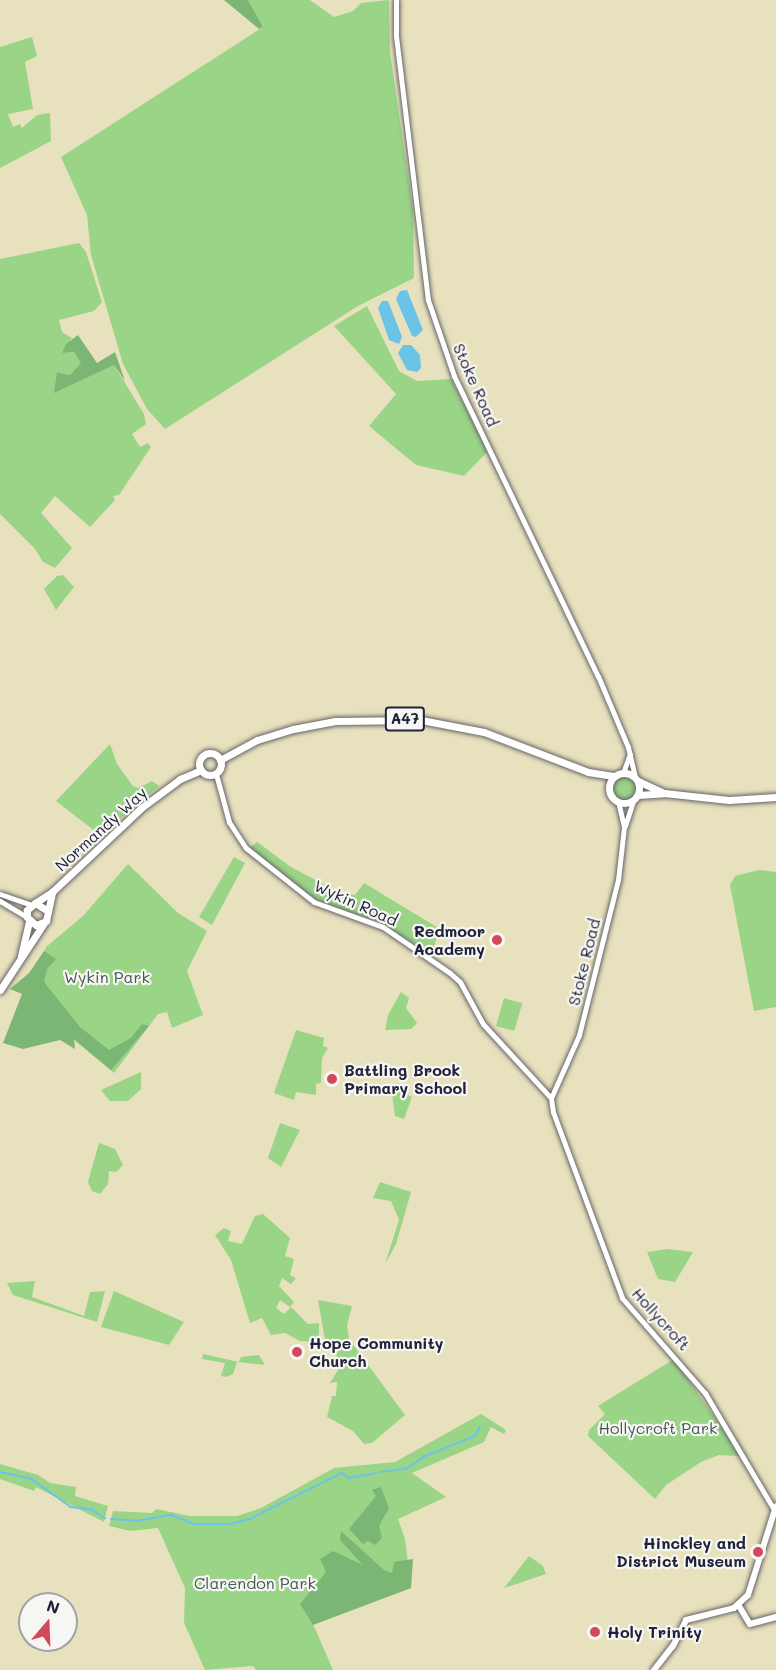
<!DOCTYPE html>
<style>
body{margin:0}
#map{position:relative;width:776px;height:1670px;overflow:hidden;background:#e8e1be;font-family:Mali,sans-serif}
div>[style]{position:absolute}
.green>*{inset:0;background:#9ad487;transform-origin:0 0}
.round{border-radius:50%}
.forest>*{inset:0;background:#7bb674}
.water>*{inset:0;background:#6bc3e8}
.stream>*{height:1.5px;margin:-0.75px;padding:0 0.75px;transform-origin:0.75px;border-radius:0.75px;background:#6bc3e8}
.roads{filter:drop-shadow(0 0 2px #676569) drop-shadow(0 0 2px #676569)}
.tertiary>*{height:5px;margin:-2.5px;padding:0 2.5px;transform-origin:2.5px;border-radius:2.5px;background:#fff}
.secondary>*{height:6px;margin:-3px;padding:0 3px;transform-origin:3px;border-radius:3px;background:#fff}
.primary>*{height:7px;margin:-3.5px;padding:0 3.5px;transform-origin:3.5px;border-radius:3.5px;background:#fff}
.primary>.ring{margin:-3.5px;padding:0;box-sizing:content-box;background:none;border:7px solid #fff;border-radius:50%}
.dots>*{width:16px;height:16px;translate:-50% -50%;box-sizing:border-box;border:3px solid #f6f6f2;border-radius:50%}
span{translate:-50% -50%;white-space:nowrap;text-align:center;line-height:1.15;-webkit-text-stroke:4.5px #f6f6f2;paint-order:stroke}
.shield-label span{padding:2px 4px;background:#f6f6f2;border:2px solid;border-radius:4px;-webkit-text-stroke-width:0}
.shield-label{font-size:15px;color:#22223b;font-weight:700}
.street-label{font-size:16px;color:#22223b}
.poi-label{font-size:16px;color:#22223b;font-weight:700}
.right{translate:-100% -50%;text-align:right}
.left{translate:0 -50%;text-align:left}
.park-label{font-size:16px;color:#465752}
.north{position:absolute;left:18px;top:1592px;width:60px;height:60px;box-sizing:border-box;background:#f6f6f2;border:2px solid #a1a1a9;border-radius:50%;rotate:19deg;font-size:16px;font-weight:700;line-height:24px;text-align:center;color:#22223b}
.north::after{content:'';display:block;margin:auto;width:21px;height:27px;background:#d1495b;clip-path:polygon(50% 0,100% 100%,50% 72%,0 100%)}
</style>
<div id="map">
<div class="green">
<i style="clip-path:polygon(248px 0,310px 0,334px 17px,353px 11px,361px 3px,389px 0,390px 52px,413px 211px,414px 278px,358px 306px,165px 429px,147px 409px,123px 364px,91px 255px,87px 215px,61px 157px,263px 27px)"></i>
<i style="clip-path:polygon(32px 37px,37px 56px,25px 62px,33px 109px,8px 114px,13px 127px,20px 124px,22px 128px,37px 115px,50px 113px,51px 141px,0 168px,0 47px)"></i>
<i style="clip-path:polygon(79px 243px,86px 252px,102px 302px,94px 311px,59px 320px,62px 332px,72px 338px,63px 353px,74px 352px,82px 363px,70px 375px,58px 372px,55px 392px,114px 365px,144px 414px,146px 424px,132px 434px,140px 447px,148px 443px,151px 447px,119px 495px,113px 496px,115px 500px,90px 527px,55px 496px,41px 513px,72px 548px,55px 568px,43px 562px,35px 549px,0 514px,0 259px)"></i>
<i style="clip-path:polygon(367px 306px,399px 371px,417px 381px,451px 379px,488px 451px,464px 476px,416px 465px,369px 426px,396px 394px,334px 326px)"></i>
<i style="clip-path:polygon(63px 575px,74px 587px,56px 610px,44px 589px,57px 576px)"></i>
<i style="clip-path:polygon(110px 744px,117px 764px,133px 786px,138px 788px,152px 781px,159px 786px,100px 835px,56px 801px)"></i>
<i class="round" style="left:611px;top:775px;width:26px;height:26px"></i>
<i style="clip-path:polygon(257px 842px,291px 867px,336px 891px,355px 895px,364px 883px,440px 929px,431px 955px,382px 923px,318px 901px,300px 889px,250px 848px)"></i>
<i style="clip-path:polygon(234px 857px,245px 863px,212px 925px,199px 917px)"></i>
<i style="clip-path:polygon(128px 864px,178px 913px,207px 931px,187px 971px,203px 1015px,172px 1028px,167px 1012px,158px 1014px,114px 1073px,74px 1040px,32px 977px,46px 947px,83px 916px)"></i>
<i style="clip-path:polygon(759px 870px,776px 872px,776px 1007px,754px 1011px,730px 885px,735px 876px)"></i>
<i style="clip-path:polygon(401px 992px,409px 998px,406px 1008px,417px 1023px,411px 1029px,385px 1030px,388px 1015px)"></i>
<i style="left:504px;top:998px;width:19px;height:29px;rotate:16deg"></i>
<i style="clip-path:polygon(296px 1030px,324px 1038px,323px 1046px,328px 1048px,322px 1058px,321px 1083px,316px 1084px,316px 1095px,296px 1092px,294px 1100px,274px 1093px)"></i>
<i style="clip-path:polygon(141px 1072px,141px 1089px,128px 1101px,110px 1101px,101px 1090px)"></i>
<i style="clip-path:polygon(391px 1086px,412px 1097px,404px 1119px,395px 1116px)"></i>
<i style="clip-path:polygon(280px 1123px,300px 1130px,281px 1167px,268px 1158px)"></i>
<i style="clip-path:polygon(99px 1143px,115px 1149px,123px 1165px,116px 1172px,109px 1171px,108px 1184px,100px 1194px,92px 1191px,88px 1182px)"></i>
<i style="clip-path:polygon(380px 1182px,411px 1192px,396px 1244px,385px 1264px,399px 1220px,391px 1201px,373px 1198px)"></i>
<i style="clip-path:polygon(263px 1214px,290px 1238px,285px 1256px,294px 1259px,290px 1275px,296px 1278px,291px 1284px,282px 1278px,279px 1286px,294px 1302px,290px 1307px,280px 1300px,276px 1308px,284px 1314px,291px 1307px,308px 1324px,319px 1323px,319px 1342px,300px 1341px,285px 1333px,271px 1335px,262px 1318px,250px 1323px,231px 1260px,215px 1235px,224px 1228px,231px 1231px,228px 1241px,242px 1244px,255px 1216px)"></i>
<i style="clip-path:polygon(668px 1249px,693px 1252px,675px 1282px,658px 1279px,647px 1252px)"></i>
<i style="clip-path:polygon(35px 1281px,32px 1297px,84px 1316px,90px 1292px,105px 1291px,97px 1322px,13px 1295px,7px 1283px)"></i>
<i style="clip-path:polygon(114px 1291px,184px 1322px,169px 1345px,101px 1327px)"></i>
<i style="clip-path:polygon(318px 1300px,352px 1306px,347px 1326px,349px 1339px,405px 1415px,372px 1443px,364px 1444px,353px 1431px,327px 1417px,332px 1396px,336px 1396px,337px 1382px,330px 1383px,338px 1370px,337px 1358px,335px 1343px,325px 1340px)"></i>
<i style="clip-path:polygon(203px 1354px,239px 1362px,241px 1357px,259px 1355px,265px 1365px,237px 1362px,233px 1374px,226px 1377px,221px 1376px,225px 1363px,202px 1359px)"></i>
<i style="clip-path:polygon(674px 1359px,741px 1456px,719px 1455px,701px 1462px,666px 1485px,655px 1499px,588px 1436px,589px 1430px,605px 1414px,598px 1406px)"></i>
<i style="clip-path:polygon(481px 1414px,506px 1430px,504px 1434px,491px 1427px,484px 1442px,412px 1473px,446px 1497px,398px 1519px,405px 1539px,411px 1588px,313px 1624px,333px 1670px,256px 1670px,253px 1666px,205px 1670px,184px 1623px,185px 1588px,158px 1528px,130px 1531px,109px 1526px,113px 1511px,152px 1513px,156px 1509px,190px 1516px,237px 1516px,261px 1508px,334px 1468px,395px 1462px)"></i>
<i style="clip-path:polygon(0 1464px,38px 1475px,50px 1483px,76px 1487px,75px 1496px,108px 1506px,104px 1522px,36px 1487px,34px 1491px,0 1479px)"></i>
<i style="clip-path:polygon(529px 1556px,543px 1566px,546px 1574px,504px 1588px)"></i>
</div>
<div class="forest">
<i style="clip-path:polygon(224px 0,248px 0,263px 27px,259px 29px)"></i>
<i style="clip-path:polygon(78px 335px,97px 363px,115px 352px,125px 381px,114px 365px,54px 393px,57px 372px,70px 375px,81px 363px,74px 352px,62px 353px,66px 344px)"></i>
<i style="clip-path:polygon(44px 951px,56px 959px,47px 969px,44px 982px,80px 1027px,109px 1050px,131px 1038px,142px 1024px,149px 1026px,111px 1070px,74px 1039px,75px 1049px,60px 1040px,23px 1049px,3px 1043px,22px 994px,10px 989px,29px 973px)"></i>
<i style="clip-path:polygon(381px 1487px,389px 1508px,379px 1526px,382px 1538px,375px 1545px,368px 1541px,363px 1544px,349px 1529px,376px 1496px,372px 1490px)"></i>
<i style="clip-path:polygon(341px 1531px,384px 1570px,392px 1573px,394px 1562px,413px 1559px,411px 1588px,313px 1625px,300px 1604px,326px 1572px,320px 1559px,333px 1551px,363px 1565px,340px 1540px)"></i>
</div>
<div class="water">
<i style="clip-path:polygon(407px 290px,423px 330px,416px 337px,412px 336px,396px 299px,400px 291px)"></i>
<i style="clip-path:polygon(382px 301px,388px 301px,402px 337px,399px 344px,389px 340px,378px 308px)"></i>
<i style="clip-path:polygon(403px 345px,411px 345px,420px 355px,421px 368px,417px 372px,407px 370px,398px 353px)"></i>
</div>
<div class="stream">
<i style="left:0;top:1472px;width:33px;rotate:12deg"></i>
<i style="left:32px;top:1479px;width:48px;rotate:35.7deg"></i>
<i style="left:71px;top:1507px;width:20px;rotate:6deg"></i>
<i style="left:91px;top:1509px;width:17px;rotate:33deg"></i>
<i style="left:380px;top:1472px;width:26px;rotate:-7deg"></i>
<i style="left:406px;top:1469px;width:21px;rotate:-35deg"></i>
<i style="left:423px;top:1457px;width:56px;rotate:-22deg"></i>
<i style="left:475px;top:1436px;width:10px;rotate:-61deg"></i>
<i style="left:111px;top:1519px;width:26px;rotate:4deg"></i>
<i style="left:137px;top:1521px;width:35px;rotate:-10deg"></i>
<i style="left:171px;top:1515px;width:26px;rotate:21deg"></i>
<i style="left:195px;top:1524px;width:35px"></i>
<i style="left:230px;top:1524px;width:21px;rotate:-14deg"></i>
<i style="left:250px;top:1519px;width:103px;rotate:-26.6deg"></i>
<i style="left:342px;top:1473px;width:9px;rotate:36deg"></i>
<i style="left:349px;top:1478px;width:27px;rotate:-10deg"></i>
</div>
<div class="roads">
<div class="tertiary">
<i style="left:396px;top:0;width:36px;rotate:90deg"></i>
<i style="left:396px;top:36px;width:266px;rotate:83.1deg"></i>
<i style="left:428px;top:300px;width:80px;rotate:71.1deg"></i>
<i style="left:454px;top:376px;width:333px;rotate:64.4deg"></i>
<i style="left:598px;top:676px;width:77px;rotate:67.1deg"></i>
<i style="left:628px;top:747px;width:31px;rotate:77deg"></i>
<i style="left:623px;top:773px;width:20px;rotate:-70deg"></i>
<i style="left:216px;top:774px;width:50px;rotate:74.8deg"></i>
<i style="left:229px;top:822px;width:31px;rotate:57deg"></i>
<i style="left:246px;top:848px;width:87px;rotate:38.5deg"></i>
<i style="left:314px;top:902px;width:73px;rotate:19.9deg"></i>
<i style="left:383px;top:927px;width:81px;rotate:34.5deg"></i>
<i style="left:450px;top:973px;width:13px;rotate:42deg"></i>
<i style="left:460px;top:982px;width:48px;rotate:61.3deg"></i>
<i style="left:483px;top:1024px;width:100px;rotate:47.4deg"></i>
<i style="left:625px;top:826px;width:26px;rotate:-72deg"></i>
<i style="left:0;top:894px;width:34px;rotate:19deg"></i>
<i style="left:0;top:901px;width:31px;rotate:31deg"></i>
<i style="left:551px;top:1098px;width:14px;rotate:82deg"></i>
<i style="left:553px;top:1112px;width:198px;rotate:69.6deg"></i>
<i style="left:622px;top:1298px;width:126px;rotate:48.9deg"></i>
<i style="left:705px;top:1393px;width:134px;rotate:59.4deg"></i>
<i style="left:551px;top:1098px;width:69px;rotate:-66deg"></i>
<i style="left:579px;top:1035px;width:160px;rotate:-75.9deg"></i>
<i style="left:618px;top:880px;width:53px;rotate:-83.5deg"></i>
<i style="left:624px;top:827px;width:26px;rotate:-103deg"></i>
</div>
<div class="secondary">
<i style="left:739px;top:1606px;width:21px;rotate:59deg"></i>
<i style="left:750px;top:1624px;width:27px;rotate:-15deg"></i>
<i style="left:654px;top:1670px;width:31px;rotate:-52deg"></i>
<i style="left:673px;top:1646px;width:29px;rotate:-63deg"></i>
<i style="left:686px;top:1620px;width:49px;rotate:-14deg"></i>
<i style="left:734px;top:1608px;width:19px;rotate:-43deg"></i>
<i style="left:748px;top:1595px;width:93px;rotate:-72.5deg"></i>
</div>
<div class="primary">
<i class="ring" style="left:199px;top:753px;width:15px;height:15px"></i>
<i style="left:220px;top:760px;width:42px;rotate:-28.4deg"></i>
<i style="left:257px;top:740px;width:38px;rotate:-17deg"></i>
<i style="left:293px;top:729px;width:43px;rotate:-10.8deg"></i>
<i style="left:335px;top:721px;width:86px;rotate:-0.7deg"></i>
<i style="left:421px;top:720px;width:64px;rotate:10.8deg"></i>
<i style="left:484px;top:732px;width:111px;rotate:21deg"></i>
<i style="left:588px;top:772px;width:26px;rotate:9deg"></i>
<i class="ring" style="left:609px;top:773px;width:23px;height:23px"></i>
<i style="left:638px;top:781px;width:26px;rotate:25deg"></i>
<i style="left:638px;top:795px;width:26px;rotate:-4deg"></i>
<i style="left:664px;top:793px;width:65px;rotate:6.1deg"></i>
<i style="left:729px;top:800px;width:47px;rotate:-3.7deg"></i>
<i style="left:35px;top:903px;width:20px;rotate:-33deg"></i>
<i style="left:52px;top:892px;width:122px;rotate:-43.3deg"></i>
<i style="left:141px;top:808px;width:49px;rotate:-36.6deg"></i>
<i style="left:180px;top:779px;width:23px;rotate:-23deg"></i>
<i style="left:48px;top:911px;width:15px;rotate:-148deg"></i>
<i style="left:35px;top:903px;width:11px;rotate:139deg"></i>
<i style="left:27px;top:910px;width:7px;rotate:90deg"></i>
<i style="left:27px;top:917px;width:12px;rotate:42deg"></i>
<i style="left:36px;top:925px;width:11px;rotate:-22deg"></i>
<i style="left:46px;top:921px;width:30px;rotate:-78deg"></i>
<i style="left:21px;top:956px;width:36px;rotate:-77deg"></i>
<i style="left:0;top:990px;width:80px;rotate:-56.7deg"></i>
</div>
</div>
<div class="dots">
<i style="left:497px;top:940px;background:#d1495b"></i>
<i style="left:332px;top:1079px;background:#d1495b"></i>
<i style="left:297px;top:1352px;background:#d1495b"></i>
<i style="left:758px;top:1552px;background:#d1495b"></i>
<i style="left:595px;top:1632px;background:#d1495b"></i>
</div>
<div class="shield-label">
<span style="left:405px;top:719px">A47</span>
</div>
<div class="street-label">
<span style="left:476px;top:385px;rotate:66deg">Stoke Road</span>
<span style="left:101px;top:829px;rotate:-42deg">Normandy Way</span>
<span style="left:356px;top:903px;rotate:24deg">Wykin Road</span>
<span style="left:584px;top:962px;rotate:-76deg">Stoke Road</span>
<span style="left:661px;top:1319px;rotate:48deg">Hollycroft</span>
</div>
<div class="poi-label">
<span class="right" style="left:485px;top:940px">Redmoor<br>Academy</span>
<span class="left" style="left:344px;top:1079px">Battling Brook<br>Primary School</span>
<span class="left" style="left:309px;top:1352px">Hope Community<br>Church</span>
<span class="right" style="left:746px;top:1552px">Hinckley and<br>District Museum</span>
<span class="left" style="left:607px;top:1632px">Holy Trinity</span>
</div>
<div class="park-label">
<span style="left:107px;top:977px">Wykin Park</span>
<span style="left:658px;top:1428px">Hollycroft Park</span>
<span style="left:255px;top:1583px">Clarendon Park</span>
</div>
<div class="north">N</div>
</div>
